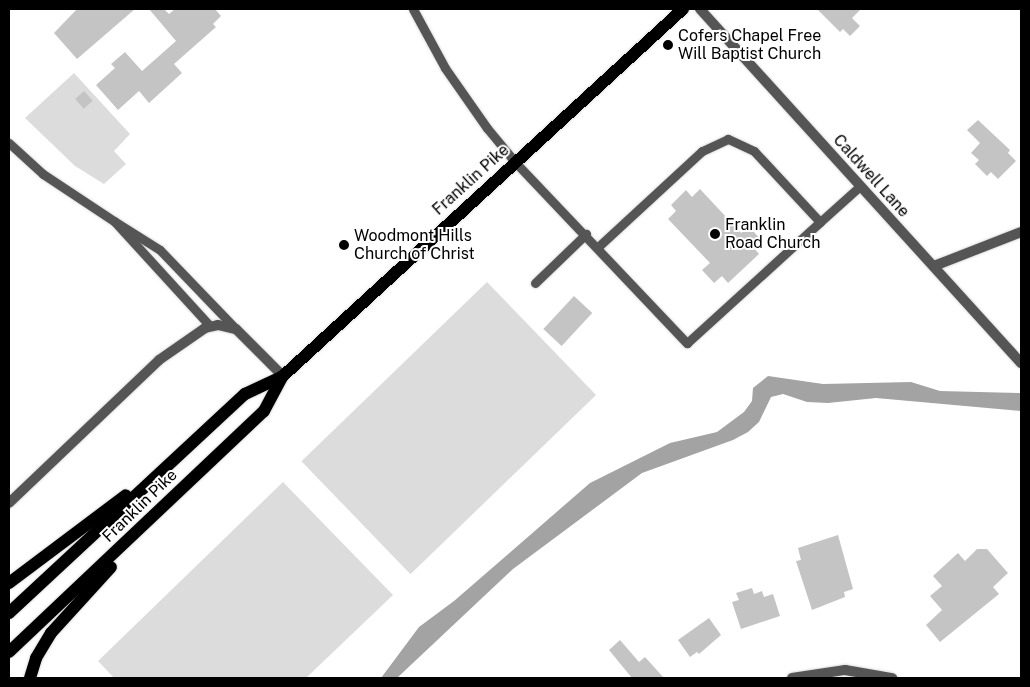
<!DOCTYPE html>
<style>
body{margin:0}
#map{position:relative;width:1030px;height:687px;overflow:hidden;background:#fff;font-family:"Public Sans",sans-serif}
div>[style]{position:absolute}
.green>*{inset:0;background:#dcdcdc;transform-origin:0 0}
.water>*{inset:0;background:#a3a3a3}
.building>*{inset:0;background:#c4c4c4;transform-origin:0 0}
.roads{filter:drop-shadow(0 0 1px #dbdbdb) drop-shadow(0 0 1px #dbdbdb)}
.service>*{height:9px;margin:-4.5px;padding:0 4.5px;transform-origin:4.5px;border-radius:4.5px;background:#555}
.minor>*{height:10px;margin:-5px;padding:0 5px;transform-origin:5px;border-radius:5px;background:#555}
.primary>*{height:12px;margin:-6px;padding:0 6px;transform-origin:6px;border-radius:6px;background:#000}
.dots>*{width:14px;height:14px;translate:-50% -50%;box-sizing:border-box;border:2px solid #fff;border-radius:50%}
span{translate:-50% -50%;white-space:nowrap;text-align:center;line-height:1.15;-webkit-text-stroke:4px #fff;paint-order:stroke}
.poi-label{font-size:16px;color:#000}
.left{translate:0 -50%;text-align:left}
.street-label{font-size:16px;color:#000}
.frame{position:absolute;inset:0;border:10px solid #000;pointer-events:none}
</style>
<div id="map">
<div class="green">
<i style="clip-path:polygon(74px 73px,130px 134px,114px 151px,126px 164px,104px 184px,75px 166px,25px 118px)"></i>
<i style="left:487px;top:282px;width:157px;height:258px;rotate:46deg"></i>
<i style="clip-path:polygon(283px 482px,393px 595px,306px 678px,114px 678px,98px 661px)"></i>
</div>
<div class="water">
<i style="clip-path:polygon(768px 376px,823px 384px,911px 382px,940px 391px,1021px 393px,1021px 411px,876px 398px,828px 403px,807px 402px,783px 394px,771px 397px,759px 422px,748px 432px,733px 440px,642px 473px,513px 569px,397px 678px,381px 678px,419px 627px,454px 601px,590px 483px,670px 443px,717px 432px,744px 412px,752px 401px,753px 388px)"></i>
</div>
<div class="building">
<i style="clip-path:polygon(77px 9px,135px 9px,77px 59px,54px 33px)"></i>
<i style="clip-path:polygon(149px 9px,164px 9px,169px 14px,175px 9px,215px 9px,221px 16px,213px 24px,216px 27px,174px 64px,182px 73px,149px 103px,139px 91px,118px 110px,96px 85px,115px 68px,111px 64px,125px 52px,142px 71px,176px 41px)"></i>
<i style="clip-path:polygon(817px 9px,861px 9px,852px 18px,860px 26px,850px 36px,843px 29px,840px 32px)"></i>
<i style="left:84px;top:91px;width:13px;height:12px;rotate:48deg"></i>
<i style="clip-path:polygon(978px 120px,1010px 150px,1008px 153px,1016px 161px,998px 179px,991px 172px,987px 176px,975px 164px,979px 160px,971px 153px,980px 143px,967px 130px)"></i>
<i style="clip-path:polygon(700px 189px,741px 233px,749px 226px,760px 239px,752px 246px,759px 254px,728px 283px,722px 276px,714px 283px,702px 270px,710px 263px,668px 219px,676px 211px,671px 205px,686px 190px,692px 197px)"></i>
<i style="left:574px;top:296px;width:25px;height:45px;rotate:43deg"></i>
<i style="clip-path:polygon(838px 535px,853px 589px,844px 592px,845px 597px,812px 610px,796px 561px,801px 560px,798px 548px)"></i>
<i style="clip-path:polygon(977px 549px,987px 549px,1008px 573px,993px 587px,999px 594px,940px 642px,926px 625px,942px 610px,930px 596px,942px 586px,933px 576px,958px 553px,965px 561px)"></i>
<i style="clip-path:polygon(752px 588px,754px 594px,762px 591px,764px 597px,773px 594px,780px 616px,741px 629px,732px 602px,739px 600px,736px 593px)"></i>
<i style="clip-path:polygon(709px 618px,721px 635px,699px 654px,697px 652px,690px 657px,678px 640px)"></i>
<i style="clip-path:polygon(620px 640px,639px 662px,645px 657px,664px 678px,632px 678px,609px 650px)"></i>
</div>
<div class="roads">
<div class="service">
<i style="left:413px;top:9px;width:67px;rotate:61.5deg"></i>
<i style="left:445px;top:68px;width:73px;rotate:55deg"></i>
<i style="left:487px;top:128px;width:44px;rotate:50.5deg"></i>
<i style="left:515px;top:162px;width:250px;rotate:46.5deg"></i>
<i style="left:687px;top:343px;width:180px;rotate:-42.3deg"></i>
<i style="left:820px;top:222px;width:97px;rotate:-132.9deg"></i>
<i style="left:754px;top:151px;width:29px;rotate:-155deg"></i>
<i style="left:728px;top:139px;width:29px;rotate:155deg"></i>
<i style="left:702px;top:151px;width:142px;rotate:137.3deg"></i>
<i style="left:9px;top:143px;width:46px;rotate:42.4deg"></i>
<i style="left:43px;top:174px;width:85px;rotate:33.5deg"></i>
<i style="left:820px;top:222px;width:52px;rotate:-41.9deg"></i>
<i style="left:535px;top:283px;width:71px;rotate:-43.9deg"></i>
<i style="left:210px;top:326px;width:142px;rotate:-132.4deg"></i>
<i style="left:114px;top:221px;width:54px;rotate:32.2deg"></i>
<i style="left:160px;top:250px;width:110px;rotate:46.1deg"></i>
</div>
<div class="minor">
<i style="left:700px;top:9px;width:478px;rotate:47.8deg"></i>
<i style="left:934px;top:266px;width:93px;rotate:-21.3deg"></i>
<i style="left:9px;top:503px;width:207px;rotate:-43.6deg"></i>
<i style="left:159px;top:360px;width:56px;rotate:-34.8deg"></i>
<i style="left:205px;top:328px;width:13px;rotate:-13deg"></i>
<i style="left:218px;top:325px;width:18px;rotate:13deg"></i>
<i style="left:236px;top:329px;width:66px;rotate:45deg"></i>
<i style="left:792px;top:678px;width:54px;rotate:-8.6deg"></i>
<i style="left:845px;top:670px;width:48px;rotate:9.7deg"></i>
</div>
<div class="primary">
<i style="left:9px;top:583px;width:146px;rotate:-36.9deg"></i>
<i style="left:9px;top:613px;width:322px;rotate:-42.9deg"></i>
<i style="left:245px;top:394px;width:42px;rotate:-25.3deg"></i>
<i style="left:283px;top:376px;width:543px;rotate:-42.54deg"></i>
<i style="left:9px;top:652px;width:351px;rotate:-43.4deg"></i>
<i style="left:264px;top:411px;width:40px;rotate:-62deg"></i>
<i style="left:30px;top:678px;width:21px;rotate:-73deg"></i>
<i style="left:36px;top:658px;width:29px;rotate:-59deg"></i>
<i style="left:51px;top:633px;width:89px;rotate:-47.7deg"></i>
</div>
</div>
<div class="dots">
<i style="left:668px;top:45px;background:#000"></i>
<i style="left:715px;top:234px;background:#000"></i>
<i style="left:344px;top:245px;background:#000"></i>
</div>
<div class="poi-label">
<span class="left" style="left:678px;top:45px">Cofers Chapel Free<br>Will Baptist Church</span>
<span class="left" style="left:725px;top:234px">Franklin<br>Road Church</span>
<span class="left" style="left:354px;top:245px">Woodmont Hills<br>Church of Christ</span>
</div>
<div class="street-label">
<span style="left:871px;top:176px;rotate:48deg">Caldwell Lane</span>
<span style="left:471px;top:180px;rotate:-42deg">Franklin Pike</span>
<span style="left:140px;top:506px;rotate:-44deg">Franklin Pike</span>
</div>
<div class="frame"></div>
</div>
